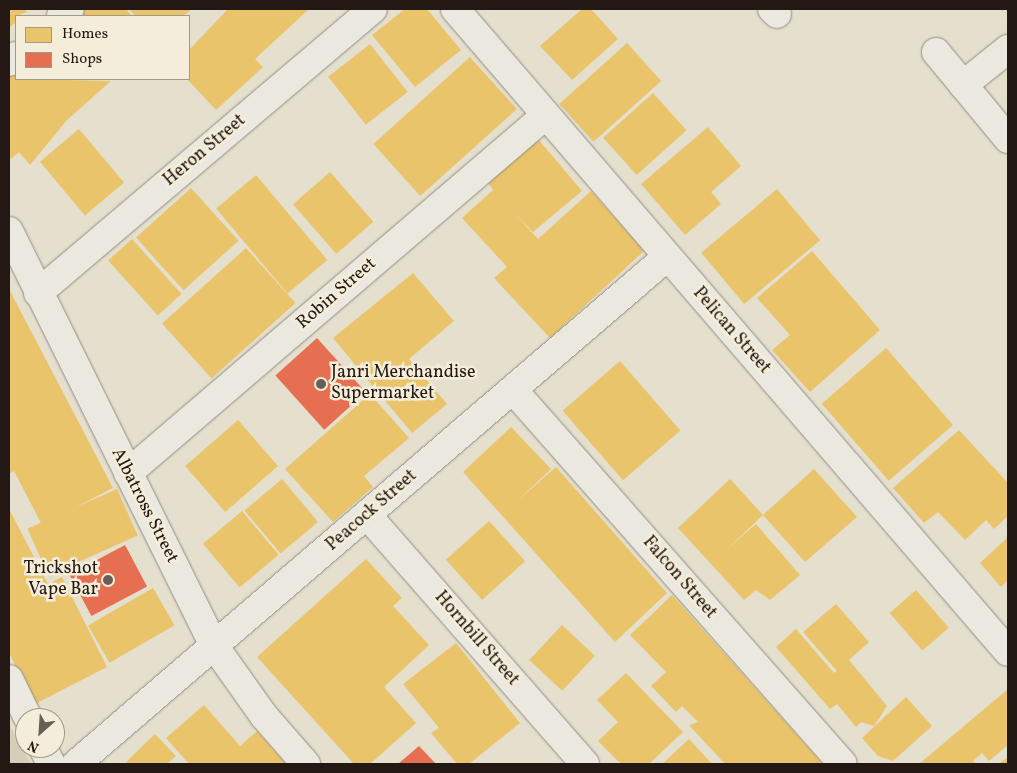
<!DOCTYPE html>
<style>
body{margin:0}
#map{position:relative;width:1017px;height:773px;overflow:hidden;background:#e5dfce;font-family:Vollkorn,serif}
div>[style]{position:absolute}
.green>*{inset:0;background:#d7ceb9}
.homes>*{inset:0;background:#e9c46a;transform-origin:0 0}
.shops>*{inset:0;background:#e76f51;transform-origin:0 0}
.roads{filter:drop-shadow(0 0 1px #928e84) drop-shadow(0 0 1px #928e84)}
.street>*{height:28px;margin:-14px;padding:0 14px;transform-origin:14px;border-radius:14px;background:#eae8df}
.dots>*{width:14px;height:14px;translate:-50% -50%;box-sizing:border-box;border:2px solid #f4edd9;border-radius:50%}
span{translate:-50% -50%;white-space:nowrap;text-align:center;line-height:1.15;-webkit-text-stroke:5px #f4edd9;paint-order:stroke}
.street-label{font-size:18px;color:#231813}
.poi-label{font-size:18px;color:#231813}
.left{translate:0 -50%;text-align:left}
.right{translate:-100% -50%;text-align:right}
.frame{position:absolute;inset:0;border:10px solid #231813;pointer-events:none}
.legend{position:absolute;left:15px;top:15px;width:175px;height:65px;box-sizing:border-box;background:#f4edd9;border:1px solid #a0988a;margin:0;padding:6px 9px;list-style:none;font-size:15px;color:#231813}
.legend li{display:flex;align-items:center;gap:10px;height:25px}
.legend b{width:25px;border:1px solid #a0988a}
.north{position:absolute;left:15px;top:708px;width:50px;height:50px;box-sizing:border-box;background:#f4edd9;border:1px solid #a0988a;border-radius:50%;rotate:206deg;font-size:14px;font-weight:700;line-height:20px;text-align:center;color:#231813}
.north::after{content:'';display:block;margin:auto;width:18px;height:22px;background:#675e54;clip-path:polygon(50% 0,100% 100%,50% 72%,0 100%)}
</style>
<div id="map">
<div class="green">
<i style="clip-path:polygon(9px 724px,31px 764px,9px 764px)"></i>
</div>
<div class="homes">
<i style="clip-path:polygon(9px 9px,24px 9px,27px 12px,16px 16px,16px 22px,9px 28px)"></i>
<i style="clip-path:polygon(84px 9px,126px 9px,132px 16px,75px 16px)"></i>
<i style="clip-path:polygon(129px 9px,192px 9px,183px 16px,135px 16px)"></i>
<i style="clip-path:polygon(228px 9px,309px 9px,255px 59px,263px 67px,216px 110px,187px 79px,189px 50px)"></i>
<i style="clip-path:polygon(405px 9px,427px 9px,461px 50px,415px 87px,372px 35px)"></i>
<i style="clip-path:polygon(582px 9px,591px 9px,618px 39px,572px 80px,540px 46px)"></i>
<i style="left:627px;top:43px;width:51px;height:91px;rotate:48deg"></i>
<i style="left:370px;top:44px;width:61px;height:53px;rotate:52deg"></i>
<i style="left:470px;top:57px;width:70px;height:130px;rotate:48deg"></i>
<i style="clip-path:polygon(16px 67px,16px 79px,111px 81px,67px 120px,30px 165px,19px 152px,11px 159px,9px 156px,9px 77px)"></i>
<i style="left:653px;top:93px;width:50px;height:67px;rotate:48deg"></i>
<i style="clip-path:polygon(708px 127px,741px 166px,711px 192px,721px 204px,685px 235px,641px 184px)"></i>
<i style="left:79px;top:129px;width:70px;height:51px;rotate:50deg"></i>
<i style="clip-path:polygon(538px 139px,582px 191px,533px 232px,513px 212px,538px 239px,591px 191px,644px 251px,550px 338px,494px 278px,507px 267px,462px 218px,493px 190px,487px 181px)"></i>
<i style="left:330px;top:172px;width:66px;height:49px;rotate:49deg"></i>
<i style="left:256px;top:175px;width:111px;height:52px;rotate:50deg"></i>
<i style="left:191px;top:188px;width:71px;height:74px;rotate:48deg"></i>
<i style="left:777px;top:189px;width:67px;height:99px;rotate:50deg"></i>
<i style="left:132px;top:239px;width:74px;height:32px;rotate:48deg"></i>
<i style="left:246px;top:248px;width:74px;height:113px;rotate:48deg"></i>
<i style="clip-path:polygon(812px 251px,880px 330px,810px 392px,772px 350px,790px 335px,757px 298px)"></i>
<i style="clip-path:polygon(413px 273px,454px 321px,409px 359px,447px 404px,412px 433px,333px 338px)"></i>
<i style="clip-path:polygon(9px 289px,113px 488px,42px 525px,14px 471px,9px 474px)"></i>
<i style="left:886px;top:348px;width:102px;height:85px;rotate:49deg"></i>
<i style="left:620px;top:361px;width:92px;height:76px;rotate:49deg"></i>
<i style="clip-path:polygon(370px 394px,409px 438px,364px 476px,373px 487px,333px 522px,285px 469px)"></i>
<i style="left:238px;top:420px;width:61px;height:70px;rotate:49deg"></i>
<i style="clip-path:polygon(511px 427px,551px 469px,516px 502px,556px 467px,667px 593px,615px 642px,463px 472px)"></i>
<i style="clip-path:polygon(959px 430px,1008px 483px,1008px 516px,994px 529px,986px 520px,965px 540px,938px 512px,924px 523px,893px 488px)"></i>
<i style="clip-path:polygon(814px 469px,857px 517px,805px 562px,763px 515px,726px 550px,756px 524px,800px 575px,770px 600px,756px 590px,744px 600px,678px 528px,730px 479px,763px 515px)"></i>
<i style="left:282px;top:479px;width:56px;height:49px;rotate:50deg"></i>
<i style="left:117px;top:489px;width:51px;height:98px;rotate:66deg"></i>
<i style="clip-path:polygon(9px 509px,48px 584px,62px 577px,107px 667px,35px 704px,9px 653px)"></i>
<i style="left:242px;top:511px;width:57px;height:51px;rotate:50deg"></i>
<i style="left:489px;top:521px;width:54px;height:58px;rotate:48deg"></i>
<i style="clip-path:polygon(1008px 537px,1008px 580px,1001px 587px,980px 563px)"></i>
<i style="clip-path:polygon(366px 559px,402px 598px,393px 606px,429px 645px,384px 687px,416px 723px,370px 764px,354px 764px,257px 657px)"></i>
<i style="left:153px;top:588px;width:43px;height:75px;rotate:60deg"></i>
<i style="left:916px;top:590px;width:50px;height:35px;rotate:49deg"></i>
<i style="clip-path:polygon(672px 595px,821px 762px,818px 764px,725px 764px,689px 725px,698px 722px,682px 706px,676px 712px,651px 686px,666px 672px,630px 635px)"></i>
<i style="clip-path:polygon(836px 604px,869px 642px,849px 660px,887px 706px,874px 726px,861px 722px,856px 727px,837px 704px,830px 709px,776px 647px,796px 629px,834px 673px,837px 671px,803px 632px)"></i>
<i style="left:562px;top:625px;width:45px;height:48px;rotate:43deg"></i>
<i style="clip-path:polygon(456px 643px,520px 723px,469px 764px,457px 764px,431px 733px,439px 728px,403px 684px)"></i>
<i style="clip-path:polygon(626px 673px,683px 732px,649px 764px,621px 764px,598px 741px,618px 722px,597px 700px)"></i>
<i style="clip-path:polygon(1008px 689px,1008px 745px,989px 761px,982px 753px,973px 761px,976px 764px,919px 764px)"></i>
<i style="clip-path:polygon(906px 697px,932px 726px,893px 761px,878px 756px,862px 738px)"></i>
<i style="clip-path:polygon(204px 705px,240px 746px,257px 731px,286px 764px,189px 764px,166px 738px)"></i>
<i style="clip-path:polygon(155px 734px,176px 756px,167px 764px,128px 764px,126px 762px)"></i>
<i style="clip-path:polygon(689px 739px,712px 764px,662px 764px)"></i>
<i style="clip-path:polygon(1008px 757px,1008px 764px,998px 764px)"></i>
</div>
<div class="shops">
<i style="left:317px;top:338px;width:73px;height:56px;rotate:48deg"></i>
<i style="left:125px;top:545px;width:47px;height:63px;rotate:62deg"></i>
<i style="clip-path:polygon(419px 746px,436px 764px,398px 764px)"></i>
</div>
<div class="roads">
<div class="street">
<i style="left:455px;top:9px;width:848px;rotate:49.3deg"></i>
<i style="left:772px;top:9px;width:7px;rotate:45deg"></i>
<i style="left:61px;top:16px;width:11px;rotate:-38deg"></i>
<i style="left:936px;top:52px;width:113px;rotate:50.4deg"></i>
<i style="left:9px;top:62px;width:9px;rotate:-41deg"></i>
<i style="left:963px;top:85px;width:58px;rotate:-38.7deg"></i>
<i style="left:9px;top:231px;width:464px;rotate:63.7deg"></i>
<i style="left:215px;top:647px;width:85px;rotate:54.6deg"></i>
<i style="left:264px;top:716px;width:64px;rotate:48.8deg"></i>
<i style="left:38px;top:293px;width:439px;rotate:-40.3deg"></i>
<i style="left:514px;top:391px;width:497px;rotate:48.6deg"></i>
<i style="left:128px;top:473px;width:550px;rotate:-40.58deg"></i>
<i style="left:367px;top:515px;width:331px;rotate:48.8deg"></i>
<i style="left:9px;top:679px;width:43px;rotate:64deg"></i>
<i style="left:43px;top:748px;width:18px;rotate:63deg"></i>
<i style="left:76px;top:764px;width:779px;rotate:-40.63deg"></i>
</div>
</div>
<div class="dots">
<i style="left:321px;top:384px;background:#675e54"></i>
<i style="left:108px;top:580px;background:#675e54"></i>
</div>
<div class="street-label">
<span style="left:205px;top:151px;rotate:-40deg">Heron Street</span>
<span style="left:337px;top:294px;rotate:-41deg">Robin Street</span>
<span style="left:731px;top:331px;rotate:49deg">Pelican Street</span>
<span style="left:144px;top:506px;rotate:63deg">Albatross Street</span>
<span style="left:372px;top:511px;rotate:-41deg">Peacock Street</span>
<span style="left:679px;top:578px;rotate:49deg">Falcon Street</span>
<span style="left:476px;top:639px;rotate:49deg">Hornbill Street</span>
</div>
<div class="poi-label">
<span class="left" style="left:331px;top:384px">Janri Merchandise<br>Supermarket</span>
<span class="right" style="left:98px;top:580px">Trickshot<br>Vape Bar</span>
</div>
<div class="frame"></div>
<ul class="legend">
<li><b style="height:14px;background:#e9c46a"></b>Homes</li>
<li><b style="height:14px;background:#e76f51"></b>Shops</li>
</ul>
<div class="north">N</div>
</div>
